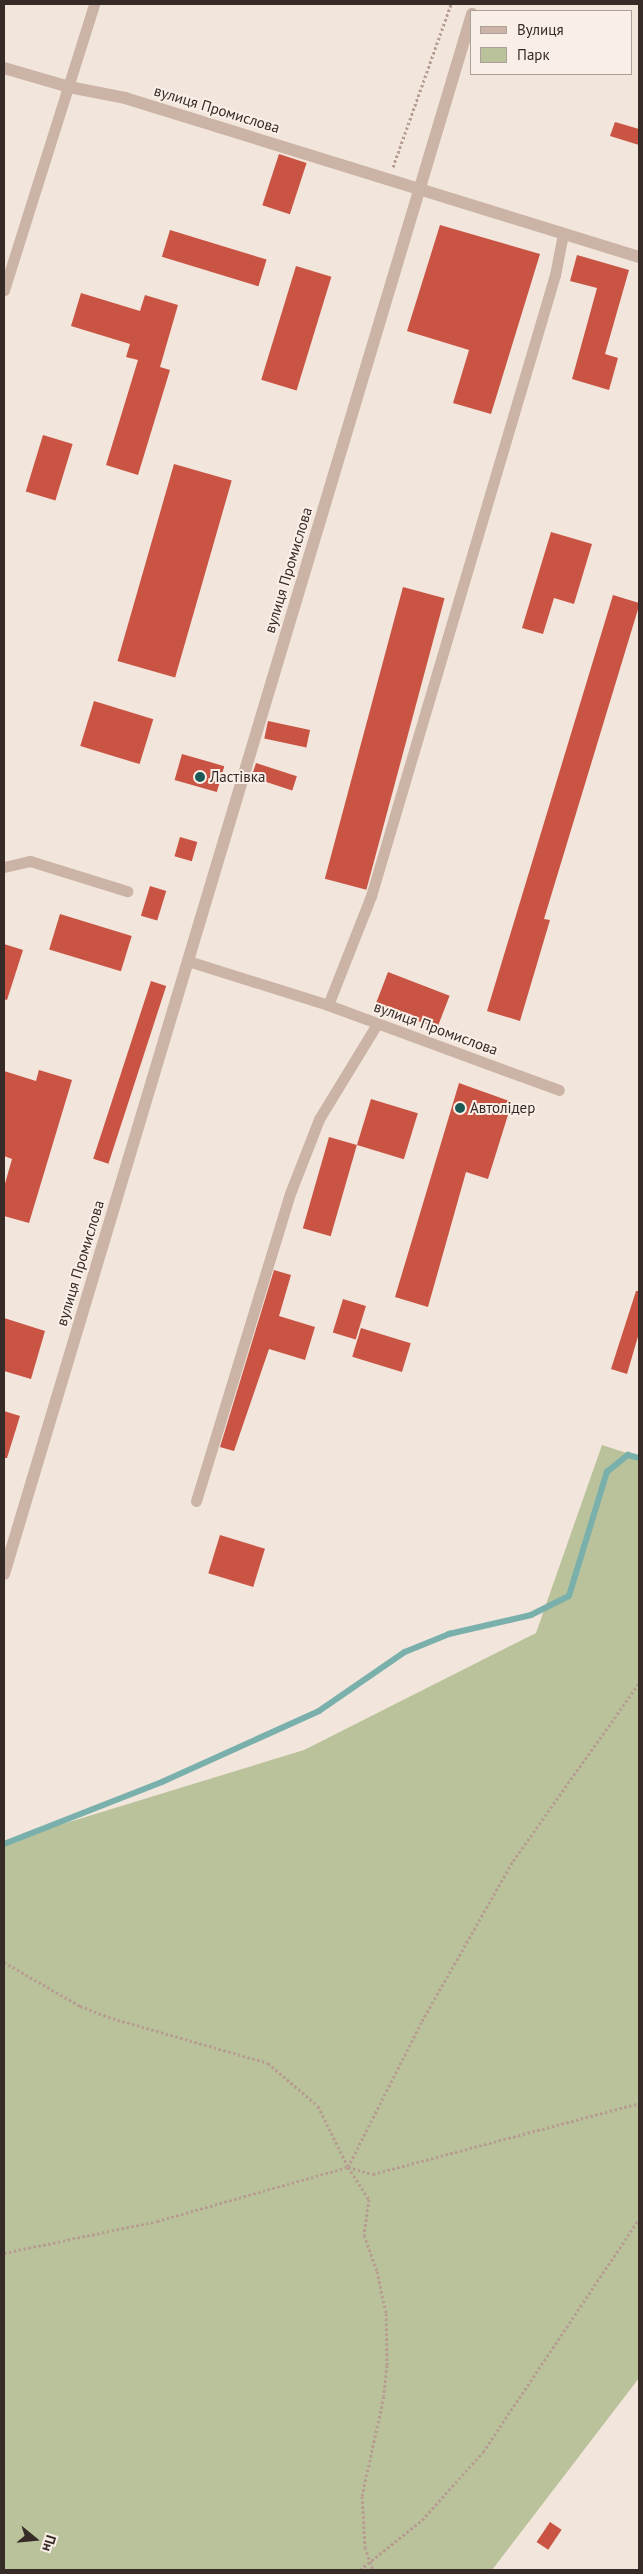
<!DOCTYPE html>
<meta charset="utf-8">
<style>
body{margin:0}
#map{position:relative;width:643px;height:2574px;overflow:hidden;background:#f2e5db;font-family:"PT Sans",sans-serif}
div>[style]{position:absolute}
.green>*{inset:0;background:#b9c29a}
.stream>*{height:5.5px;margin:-2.75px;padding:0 2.75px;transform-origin:2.75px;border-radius:2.75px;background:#79b0ac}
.building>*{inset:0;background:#c95443;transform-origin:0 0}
.path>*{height:3px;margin-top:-1.5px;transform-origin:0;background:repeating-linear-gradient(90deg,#b79d91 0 2.5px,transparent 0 5px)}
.lane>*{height:11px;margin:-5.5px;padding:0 5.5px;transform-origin:5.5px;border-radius:5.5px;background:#cbb3a6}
.street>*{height:12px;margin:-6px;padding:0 6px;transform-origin:6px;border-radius:6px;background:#cbb3a6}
.dots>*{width:14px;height:14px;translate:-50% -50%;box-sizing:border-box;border:2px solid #faefe7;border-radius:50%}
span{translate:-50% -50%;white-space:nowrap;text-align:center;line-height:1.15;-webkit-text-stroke:4px #faefe7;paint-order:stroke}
.street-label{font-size:15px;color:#372b27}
.poi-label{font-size:15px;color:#372b27}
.left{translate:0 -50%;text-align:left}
.frame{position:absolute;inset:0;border:5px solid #372b27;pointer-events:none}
.legend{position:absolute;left:470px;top:10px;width:162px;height:65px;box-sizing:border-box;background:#faefe7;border:1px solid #aca19a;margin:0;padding:6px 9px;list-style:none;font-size:15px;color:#372b27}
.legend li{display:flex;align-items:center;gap:10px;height:25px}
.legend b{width:25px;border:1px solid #aca19a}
.north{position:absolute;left:10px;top:2514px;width:50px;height:50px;-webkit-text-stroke:4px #faefe7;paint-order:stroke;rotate:107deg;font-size:14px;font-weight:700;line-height:20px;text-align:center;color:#372b27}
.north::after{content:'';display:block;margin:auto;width:18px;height:22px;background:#372b27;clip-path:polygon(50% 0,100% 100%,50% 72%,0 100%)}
</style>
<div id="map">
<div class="green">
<i style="clip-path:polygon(602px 1445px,639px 1457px,639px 2378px,492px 2570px,4px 2570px,4px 1842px,304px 1750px,536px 1633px)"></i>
</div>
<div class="stream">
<i style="left:4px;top:1844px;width:170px;rotate:-21.4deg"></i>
<i style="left:162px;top:1782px;width:172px;rotate:-24.3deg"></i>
<i style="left:319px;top:1711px;width:104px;rotate:-34.5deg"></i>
<i style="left:405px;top:1652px;width:48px;rotate:-22.2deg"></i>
<i style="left:449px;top:1634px;width:84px;rotate:-13deg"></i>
<i style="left:531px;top:1615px;width:42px;rotate:-26.6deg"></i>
<i style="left:569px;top:1596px;width:130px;rotate:-73deg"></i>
<i style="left:607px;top:1472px;width:27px;rotate:-39deg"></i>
<i style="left:628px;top:1455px;width:11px;rotate:15deg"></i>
</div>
<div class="building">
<i style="clip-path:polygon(615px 122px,639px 129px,639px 145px,610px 136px)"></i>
<i style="left:279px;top:154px;width:29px;height:54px;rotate:18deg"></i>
<i style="clip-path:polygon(440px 225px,540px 254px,491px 414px,453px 403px,469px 350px,407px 331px)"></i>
<i style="left:170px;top:230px;width:101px;height:28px;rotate:17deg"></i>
<i style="clip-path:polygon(577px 255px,629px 270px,605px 354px,618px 358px,609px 390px,572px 379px,597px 288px,570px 281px)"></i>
<i style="left:296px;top:266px;width:37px;height:119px;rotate:17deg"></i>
<i style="clip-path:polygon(81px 293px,140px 311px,145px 295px,178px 305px,160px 367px,170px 370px,138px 475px,106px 465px,138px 360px,126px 357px,130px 344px,71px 326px)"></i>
<i style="left:43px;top:435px;width:31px;height:59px;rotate:17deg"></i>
<i style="left:174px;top:464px;width:60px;height:205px;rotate:16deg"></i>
<i style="clip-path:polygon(551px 532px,592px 544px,574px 604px,554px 598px,543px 634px,522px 628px)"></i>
<i style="left:403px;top:587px;width:43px;height:302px;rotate:15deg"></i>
<i style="clip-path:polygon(613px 595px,639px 603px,639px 606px,544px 919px,550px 920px,520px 1021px,487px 1011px)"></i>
<i style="left:94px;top:701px;width:62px;height:47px;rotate:17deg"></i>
<i style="left:268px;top:721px;width:43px;height:18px;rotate:12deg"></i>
<i style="left:182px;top:754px;width:44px;height:27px;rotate:16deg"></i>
<i style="left:256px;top:763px;width:43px;height:15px;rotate:18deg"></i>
<i style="left:180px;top:837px;width:18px;height:20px;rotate:16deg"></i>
<i style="left:150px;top:886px;width:17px;height:31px;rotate:17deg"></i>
<i style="left:60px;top:914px;width:75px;height:37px;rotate:17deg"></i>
<i style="clip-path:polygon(4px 944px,23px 950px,7px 1000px,4px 999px)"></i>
<i style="left:388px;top:972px;width:66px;height:35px;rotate:21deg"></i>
<i style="left:151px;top:981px;width:16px;height:187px;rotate:18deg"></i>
<i style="clip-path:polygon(39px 1070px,72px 1080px,29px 1223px,4px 1216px,4px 1187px,12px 1159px,4px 1156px,4px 1071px,36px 1081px)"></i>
<i style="clip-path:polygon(459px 1083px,512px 1102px,488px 1179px,466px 1172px,428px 1307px,395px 1297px)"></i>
<i style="left:371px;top:1099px;width:49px;height:48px;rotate:17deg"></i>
<i style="left:329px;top:1137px;width:29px;height:95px;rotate:16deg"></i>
<i style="clip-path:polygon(274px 1270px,291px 1275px,279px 1316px,315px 1327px,305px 1360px,269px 1349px,234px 1451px,220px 1447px)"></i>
<i style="clip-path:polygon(636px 1291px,639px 1291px,639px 1333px,627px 1374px,611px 1369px)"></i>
<i style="left:343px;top:1299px;width:24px;height:35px;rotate:17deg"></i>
<i style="clip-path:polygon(4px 1318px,45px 1331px,31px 1379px,4px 1371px)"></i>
<i style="left:361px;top:1328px;width:52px;height:30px;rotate:17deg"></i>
<i style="clip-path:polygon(4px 1411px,20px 1416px,7px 1458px,4px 1458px)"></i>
<i style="left:220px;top:1535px;width:47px;height:40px;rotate:17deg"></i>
<i style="left:550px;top:2522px;width:14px;height:24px;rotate:34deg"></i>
</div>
<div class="path">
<i style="left:393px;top:167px;width:173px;rotate:-70.4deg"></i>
<i style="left:4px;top:1962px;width:88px;rotate:30.1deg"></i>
<i style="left:80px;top:2006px;width:30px;rotate:21deg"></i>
<i style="left:108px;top:2017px;width:166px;rotate:16deg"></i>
<i style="left:268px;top:2063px;width:66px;rotate:40.7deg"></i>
<i style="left:318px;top:2106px;width:68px;rotate:63.8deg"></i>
<i style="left:348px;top:2167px;width:38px;rotate:57deg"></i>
<i style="left:369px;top:2199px;width:36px;rotate:98deg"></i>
<i style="left:364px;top:2235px;width:38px;rotate:70deg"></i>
<i style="left:377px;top:2271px;width:43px;rotate:77.9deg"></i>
<i style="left:386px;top:2313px;width:52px;rotate:88.9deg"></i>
<i style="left:387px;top:2365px;width:31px;rotate:96deg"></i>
<i style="left:384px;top:2396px;width:102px;rotate:102.4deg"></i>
<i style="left:362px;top:2496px;width:51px;rotate:86.6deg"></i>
<i style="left:365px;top:2547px;width:24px;rotate:71deg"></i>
<i style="left:348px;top:2167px;width:164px;rotate:-63.1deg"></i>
<i style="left:422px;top:2021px;width:184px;rotate:-60.4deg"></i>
<i style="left:513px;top:1861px;width:218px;rotate:-54.7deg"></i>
<i style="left:4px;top:2253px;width:156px;rotate:-11.8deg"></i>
<i style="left:157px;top:2221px;width:198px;rotate:-15.8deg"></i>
<i style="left:348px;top:2167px;width:26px;rotate:16deg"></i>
<i style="left:373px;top:2174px;width:275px;rotate:-14.9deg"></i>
<i style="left:360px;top:2570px;width:80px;rotate:-38.9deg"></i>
<i style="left:422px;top:2520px;width:91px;rotate:-48.1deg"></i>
<i style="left:483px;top:2452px;width:280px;rotate:-56.2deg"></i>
</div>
<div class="lane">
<i style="left:4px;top:290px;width:300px;rotate:-72.5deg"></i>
<i style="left:4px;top:867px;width:27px;rotate:-13deg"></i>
<i style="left:30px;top:861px;width:102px;rotate:17.2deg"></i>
<i style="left:188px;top:961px;width:147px;rotate:17.4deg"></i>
<i style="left:328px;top:1005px;width:246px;rotate:20.2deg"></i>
<i style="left:328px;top:1005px;width:117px;rotate:-68.5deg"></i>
<i style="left:371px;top:896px;width:648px;rotate:-73.5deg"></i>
<i style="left:555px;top:275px;width:42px;rotate:-79deg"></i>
<i style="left:196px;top:1501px;width:324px;rotate:-73deg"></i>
<i style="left:291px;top:1191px;width:77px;rotate:-68.7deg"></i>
<i style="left:319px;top:1119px;width:111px;rotate:-58.6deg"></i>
</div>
<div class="street">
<i style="left:4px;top:68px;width:68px;rotate:16.3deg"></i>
<i style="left:69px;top:87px;width:57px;rotate:11.1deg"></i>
<i style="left:125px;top:98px;width:538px;rotate:17.19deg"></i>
<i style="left:4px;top:1574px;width:1629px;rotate:-73.3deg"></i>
</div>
<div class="dots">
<i style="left:200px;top:777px;background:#1c5956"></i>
<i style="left:460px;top:1108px;background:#1c5956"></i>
</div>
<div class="street-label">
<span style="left:217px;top:109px;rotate:17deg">вулиця Промислова</span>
<span style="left:288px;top:570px;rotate:-73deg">вулиця Промислова</span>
<span style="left:436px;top:1028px;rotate:20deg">вулиця Промислова</span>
<span style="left:80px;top:1263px;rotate:-73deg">вулиця Промислова</span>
</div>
<div class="poi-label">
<span class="left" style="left:210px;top:777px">Ластівка</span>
<span class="left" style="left:470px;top:1108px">Автолідер</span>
</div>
<div class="frame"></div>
<ul class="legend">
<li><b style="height:6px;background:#cbb3a6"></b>Вулиця</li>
<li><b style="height:14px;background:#b9c29a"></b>Парк</li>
</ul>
<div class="north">Пн</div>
</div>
